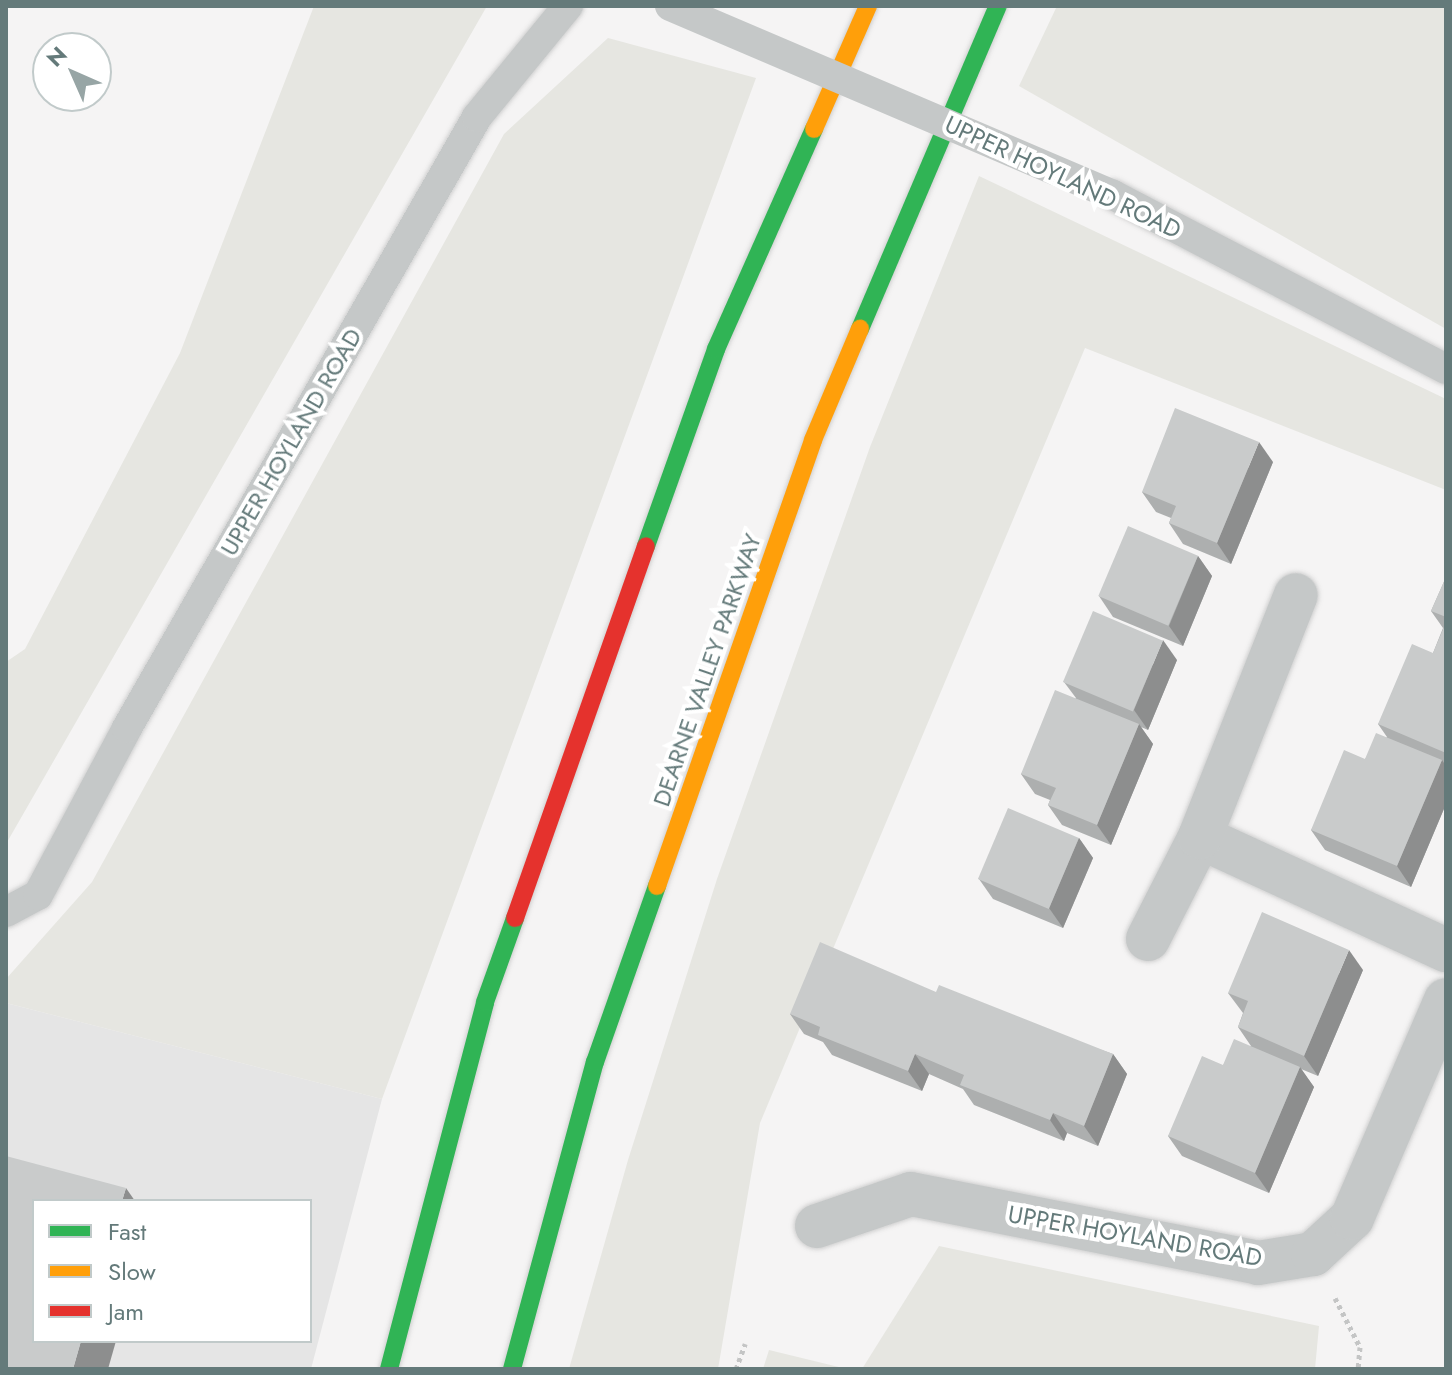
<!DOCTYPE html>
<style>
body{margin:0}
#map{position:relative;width:1452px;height:1375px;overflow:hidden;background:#f5f4f4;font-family:Jost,sans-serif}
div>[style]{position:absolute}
.built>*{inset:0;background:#e5e5e5}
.green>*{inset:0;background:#e6e6e1}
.path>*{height:5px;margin-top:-2.5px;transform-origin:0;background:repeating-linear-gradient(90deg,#c4c5c5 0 4px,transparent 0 8px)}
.roads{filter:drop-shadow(0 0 2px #d0d0d0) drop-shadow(0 0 2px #d0d0d0)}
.lane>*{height:30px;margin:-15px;padding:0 15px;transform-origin:15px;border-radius:15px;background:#c5c8c8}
.street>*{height:44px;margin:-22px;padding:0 22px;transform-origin:22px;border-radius:22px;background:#c5c8c8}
.fast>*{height:18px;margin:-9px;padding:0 9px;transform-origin:9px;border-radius:9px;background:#30b455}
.slow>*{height:18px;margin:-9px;padding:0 9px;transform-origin:9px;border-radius:9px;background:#ff9f0a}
.jam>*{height:18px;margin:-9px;padding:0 9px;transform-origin:9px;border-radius:9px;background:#e5322d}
.lane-bridge>*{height:30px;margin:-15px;padding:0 15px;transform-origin:15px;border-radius:15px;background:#c5c8c8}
.wall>*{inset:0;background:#adafaf}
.shaded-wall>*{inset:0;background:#8d8e8e}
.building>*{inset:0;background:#c9cbcb;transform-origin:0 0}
span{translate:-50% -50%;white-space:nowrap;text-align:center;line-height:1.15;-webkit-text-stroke:8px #fff;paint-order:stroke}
.street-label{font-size:24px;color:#647a7a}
.frame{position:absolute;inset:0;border:8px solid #647a7a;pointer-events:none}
.legend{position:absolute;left:32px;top:1199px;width:280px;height:144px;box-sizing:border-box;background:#fff;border:2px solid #c1caca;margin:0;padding:10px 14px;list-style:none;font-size:24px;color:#647a7a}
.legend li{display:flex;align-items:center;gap:16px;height:40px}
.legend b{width:40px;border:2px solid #c1caca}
.north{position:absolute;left:32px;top:32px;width:80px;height:80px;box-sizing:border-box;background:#fff;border:2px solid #c1caca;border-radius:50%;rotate:315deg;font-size:22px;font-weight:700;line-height:32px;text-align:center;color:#647a7a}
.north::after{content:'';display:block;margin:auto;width:28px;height:36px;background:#97a5a5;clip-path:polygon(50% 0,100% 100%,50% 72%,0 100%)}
</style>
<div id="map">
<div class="built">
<i style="clip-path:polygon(evenodd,6px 1003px,382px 1099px,311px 1369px,6px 1369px,6px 1003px,34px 1201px,310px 1201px,310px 1341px,34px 1341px,34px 1201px)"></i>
</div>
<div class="green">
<i style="clip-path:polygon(314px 6px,487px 6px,6px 844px,6px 662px,25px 649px,180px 353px)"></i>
<i style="clip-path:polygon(1057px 6px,1446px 6px,1446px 329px,1019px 86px)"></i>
<i style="clip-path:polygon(608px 38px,756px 78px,382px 1099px,6px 1003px,6px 979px,92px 882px,504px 134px)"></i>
<i style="clip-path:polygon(979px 176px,1446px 399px,1446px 490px,1085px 348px,760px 1123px,718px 1369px,569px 1369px,628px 1160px,717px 879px,870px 447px)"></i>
<i style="clip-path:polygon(939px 1246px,1319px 1326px,1315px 1369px,862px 1369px)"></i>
<i style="clip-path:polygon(769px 1350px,847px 1369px,763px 1369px)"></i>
</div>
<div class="path">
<i style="left:1335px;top:1298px;width:55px;rotate:63deg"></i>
<i style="left:1360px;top:1347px;width:22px;rotate:95deg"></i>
<i style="left:736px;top:1369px;width:27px;rotate:-70deg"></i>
</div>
<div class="roads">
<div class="lane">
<i style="left:1113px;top:195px;width:376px;rotate:27.6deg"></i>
<i style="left:6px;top:912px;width:36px;rotate:-28deg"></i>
<i style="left:38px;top:895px;width:189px;rotate:-61.9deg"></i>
<i style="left:127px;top:728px;width:704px;rotate:-60.19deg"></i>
<i style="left:477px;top:117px;width:144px;rotate:-50.7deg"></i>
</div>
<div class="street">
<i style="left:1200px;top:837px;width:271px;rotate:24.7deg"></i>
<i style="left:1148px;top:939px;width:114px;rotate:-63deg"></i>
<i style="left:1200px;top:837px;width:260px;rotate:-68.4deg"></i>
<i style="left:817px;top:1226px;width:99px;rotate:-18.8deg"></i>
<i style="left:911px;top:1194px;width:354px;rotate:11.2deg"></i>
<i style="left:1258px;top:1263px;width:56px;rotate:-9.3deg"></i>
<i style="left:1313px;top:1254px;width:53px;rotate:-42.7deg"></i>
<i style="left:1352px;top:1218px;width:237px;rotate:-66.7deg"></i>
</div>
<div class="fast">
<i style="left:860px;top:329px;width:351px;rotate:-66.9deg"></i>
<i style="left:646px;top:546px;width:209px;rotate:-70.4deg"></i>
<i style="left:716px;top:349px;width:241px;rotate:-66deg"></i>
<i style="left:389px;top:1369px;width:379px;rotate:-75.3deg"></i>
<i style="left:485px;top:1002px;width:89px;rotate:-70.3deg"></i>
<i style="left:512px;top:1369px;width:318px;rotate:-74.9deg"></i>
<i style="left:595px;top:1062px;width:187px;rotate:-70.6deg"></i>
</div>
<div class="slow">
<i style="left:814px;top:129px;width:134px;rotate:-66.3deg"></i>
<i style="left:657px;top:886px;width:472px;rotate:-70.7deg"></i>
<i style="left:813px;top:440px;width:121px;rotate:-67.1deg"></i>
</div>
<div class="jam">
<i style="left:515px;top:918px;width:394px;rotate:-70.6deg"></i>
</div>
</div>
<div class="lane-bridge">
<i style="left:670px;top:6px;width:482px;rotate:23.1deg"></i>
</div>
<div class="wall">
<i style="clip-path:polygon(1273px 462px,1231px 564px,1183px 544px,1169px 523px,1171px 518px,1156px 512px,1142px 492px)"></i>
<i style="clip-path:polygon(1198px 556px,1212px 576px,1183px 646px,1113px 617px,1099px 596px)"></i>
<i style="clip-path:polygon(1446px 577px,1446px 804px,1411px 887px,1325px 850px,1311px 830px,1365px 759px,1387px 737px,1378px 724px,1433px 653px,1443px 628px,1431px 611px)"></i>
<i style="clip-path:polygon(1177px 660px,1148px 730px,1141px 727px,1153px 744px,1111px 845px,1062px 825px,1048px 805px,1050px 800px,1035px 794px,1021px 774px,1076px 698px,1064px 682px)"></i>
<i style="clip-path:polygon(1079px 838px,1093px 858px,1063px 928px,993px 899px,979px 879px)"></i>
<i style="clip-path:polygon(1363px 970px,1318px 1076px,1301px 1069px,1314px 1087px,1269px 1193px,1182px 1156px,1168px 1136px,1223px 1065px,1251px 1046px,1238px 1027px,1243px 1013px,1228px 993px)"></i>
<i style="clip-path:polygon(936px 992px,1113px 1054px,1127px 1074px,1098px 1146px,1067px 1133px,1064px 1141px,974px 1105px,963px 1089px,929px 1074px,922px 1091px,832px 1055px,823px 1042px,804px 1034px,790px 1014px)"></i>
</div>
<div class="shaded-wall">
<i style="clip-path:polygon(1259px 442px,1273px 462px,1231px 564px,1217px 543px)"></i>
<i style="clip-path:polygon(1198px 556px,1212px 576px,1183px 646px,1169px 626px)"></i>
<i style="clip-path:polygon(1163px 640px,1177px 660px,1148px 730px,1134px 710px)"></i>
<i style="clip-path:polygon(1139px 724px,1153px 744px,1111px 845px,1097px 825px)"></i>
<i style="clip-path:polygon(1442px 760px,1446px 766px,1446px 804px,1411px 887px,1397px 866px)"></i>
<i style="clip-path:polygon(1079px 838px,1093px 858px,1063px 928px,1049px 908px)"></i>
<i style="clip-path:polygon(1349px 950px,1363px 970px,1318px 1076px,1304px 1056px)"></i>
<i style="clip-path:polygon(915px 1054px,929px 1074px,922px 1091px,908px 1071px)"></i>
<i style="clip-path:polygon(1113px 1054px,1127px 1074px,1098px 1146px,1084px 1126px)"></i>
<i style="clip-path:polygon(1300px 1067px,1314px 1087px,1269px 1193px,1255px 1173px)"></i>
<i style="clip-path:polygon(1053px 1113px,1067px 1133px,1064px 1141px,1050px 1120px)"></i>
<i style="clip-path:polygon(126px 1188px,135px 1201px,122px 1201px)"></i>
<i style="clip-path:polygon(81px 1341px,116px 1341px,108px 1369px,73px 1369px)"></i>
</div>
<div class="building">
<i style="clip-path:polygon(1175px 408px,1259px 442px,1217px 543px,1169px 523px,1176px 506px,1142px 492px)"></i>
<i style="left:1128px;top:526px;width:76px;height:76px;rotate:23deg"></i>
<i style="clip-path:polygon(1446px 577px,1446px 617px,1431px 611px)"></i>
<i style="left:1093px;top:611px;width:76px;height:77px;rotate:23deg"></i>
<i style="clip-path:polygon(1444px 627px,1446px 628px,1446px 753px,1378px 724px,1412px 644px,1433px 653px)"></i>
<i style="clip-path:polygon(1055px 690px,1139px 724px,1097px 825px,1048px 805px,1056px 788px,1021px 774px)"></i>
<i style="clip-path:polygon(1376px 733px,1442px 760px,1397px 866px,1311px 830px,1344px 750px,1365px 759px)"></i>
<i style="left:1008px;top:808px;width:77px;height:77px;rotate:23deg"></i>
<i style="clip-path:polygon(1262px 912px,1349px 950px,1304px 1056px,1238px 1027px,1248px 1001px,1228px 993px)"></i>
<i style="clip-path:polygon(820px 942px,936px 992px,939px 985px,1113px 1054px,1084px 1126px,1053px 1113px,1050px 1120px,960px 1085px,964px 1075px,915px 1054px,908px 1071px,818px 1035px,820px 1027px,790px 1014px)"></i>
<i style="clip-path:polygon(1234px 1039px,1300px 1067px,1255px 1173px,1168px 1136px,1202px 1056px,1223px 1065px)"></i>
<i style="clip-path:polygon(6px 1156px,126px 1188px,122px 1201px,34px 1201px,34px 1341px,81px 1341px,73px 1369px,6px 1369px)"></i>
</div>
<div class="street-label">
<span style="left:1063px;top:177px;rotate:25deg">UPPER HOYLAND ROAD</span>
<span style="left:291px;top:442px;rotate:-60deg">UPPER HOYLAND ROAD</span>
<span style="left:707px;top:670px;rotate:-71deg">DEARNE VALLEY PARKWAY</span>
<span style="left:1135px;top:1236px;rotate:10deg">UPPER HOYLAND ROAD</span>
</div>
<div class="frame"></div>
<ul class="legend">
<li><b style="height:10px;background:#30b455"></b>Fast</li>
<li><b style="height:10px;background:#ff9f0a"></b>Slow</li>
<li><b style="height:10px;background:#e5322d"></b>Jam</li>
</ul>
<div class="north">N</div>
</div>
